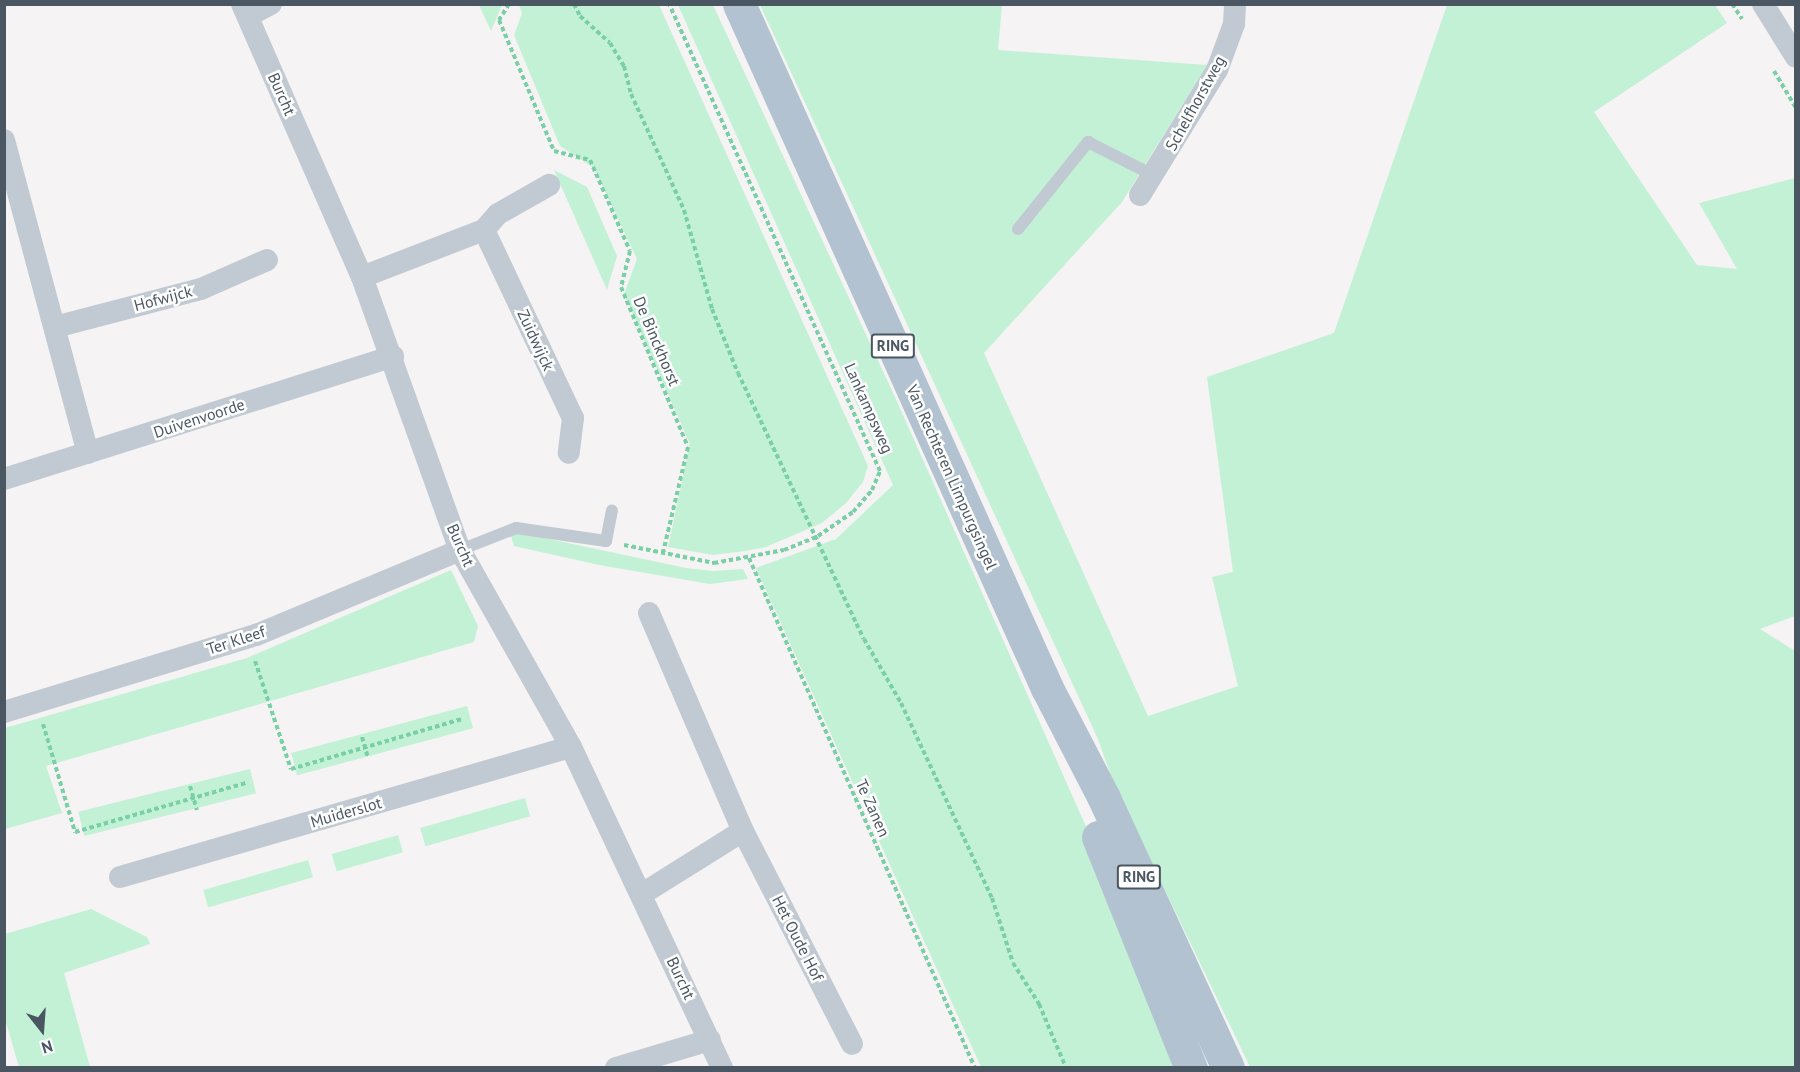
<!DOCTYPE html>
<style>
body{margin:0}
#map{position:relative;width:1800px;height:1072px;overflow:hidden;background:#f5f3f3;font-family:"PT Sans",sans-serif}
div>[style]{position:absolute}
.green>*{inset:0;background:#c3f1d5;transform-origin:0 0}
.path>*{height:4px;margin-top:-2px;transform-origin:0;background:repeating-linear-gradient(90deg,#7ad0a6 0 4.5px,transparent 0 7.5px)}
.service>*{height:12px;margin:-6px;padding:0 6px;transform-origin:6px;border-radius:6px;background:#c1cad2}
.minor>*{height:22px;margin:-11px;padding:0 11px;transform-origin:11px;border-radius:11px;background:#c1cad2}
.primary>*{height:33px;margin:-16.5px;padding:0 16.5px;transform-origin:16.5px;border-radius:16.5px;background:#b3c2d1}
span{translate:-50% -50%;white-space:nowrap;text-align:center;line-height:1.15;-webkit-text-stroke:5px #fff;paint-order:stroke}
.shield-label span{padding:2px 4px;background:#fff;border:2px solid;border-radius:4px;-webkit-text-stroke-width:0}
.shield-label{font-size:15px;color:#4a5661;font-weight:700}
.street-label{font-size:16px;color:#4a5661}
.frame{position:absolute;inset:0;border:6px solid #4a5661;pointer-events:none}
.north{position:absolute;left:12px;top:1000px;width:60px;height:60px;-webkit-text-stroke:4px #fff;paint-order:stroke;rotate:163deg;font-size:16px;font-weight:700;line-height:24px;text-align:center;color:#4a5661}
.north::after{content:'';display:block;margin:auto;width:21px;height:27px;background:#4a5661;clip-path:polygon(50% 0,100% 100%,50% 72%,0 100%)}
</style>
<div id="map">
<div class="green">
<i style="clip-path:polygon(479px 5px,502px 5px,491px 31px)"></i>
<i style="clip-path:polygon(519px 5px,659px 5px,868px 466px,863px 482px,846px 503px,822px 523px,766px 547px,745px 551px,713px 555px,668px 547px,690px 444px,624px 294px,637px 259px,594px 168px,560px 146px,514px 35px,522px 13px)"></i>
<i style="clip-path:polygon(678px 5px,713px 5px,895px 397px,1092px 840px,1178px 1067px,981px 1067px,756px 568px,836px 539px,893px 485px)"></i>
<i style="clip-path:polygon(760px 5px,1002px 5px,998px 50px,1207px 65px,1122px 202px,984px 353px,1148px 716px,1238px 686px,1212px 577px,1233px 572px,1207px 377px,1334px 333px,1447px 5px,1715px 5px,1727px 23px,1594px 112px,1697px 265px,1737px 269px,1699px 203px,1795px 178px,1795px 616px,1760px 629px,1795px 651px,1795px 1067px,1250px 1067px,1113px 782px,1098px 739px)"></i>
<i style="clip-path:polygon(554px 170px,587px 187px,617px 256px,607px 290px)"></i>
<i style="clip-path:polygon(521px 533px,686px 568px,713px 571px,743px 569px,748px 579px,710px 584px,599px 565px,514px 546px,511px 536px)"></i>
<i style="clip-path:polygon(451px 570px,478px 626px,474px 642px,46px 766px,62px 813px,5px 829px,5px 728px,247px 658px)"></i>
<i style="left:467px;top:706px;width:23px;height:182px;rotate:75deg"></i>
<i style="left:250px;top:769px;width:25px;height:177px;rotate:76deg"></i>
<i style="left:525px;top:798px;width:19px;height:109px;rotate:74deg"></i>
<i style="left:398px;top:835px;width:18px;height:69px;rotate:74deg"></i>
<i style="left:308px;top:860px;width:18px;height:109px;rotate:74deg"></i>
<i style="clip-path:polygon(91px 909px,147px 937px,150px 944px,64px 973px,90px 1067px,19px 1067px,5px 1019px,5px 934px)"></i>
</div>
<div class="path">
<i style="left:509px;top:4px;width:19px;rotate:122deg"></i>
<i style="left:499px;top:20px;width:142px;rotate:67.2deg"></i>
<i style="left:554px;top:151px;width:37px;rotate:14deg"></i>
<i style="left:590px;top:160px;width:99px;rotate:66.3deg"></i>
<i style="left:630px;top:251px;width:37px;rotate:104deg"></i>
<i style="left:621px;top:287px;width:173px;rotate:67.3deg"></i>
<i style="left:688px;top:447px;width:109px;rotate:103.3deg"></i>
<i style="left:574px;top:4px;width:13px;rotate:63deg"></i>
<i style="left:580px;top:16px;width:40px;rotate:42deg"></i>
<i style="left:610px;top:43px;width:27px;rotate:59deg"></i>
<i style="left:624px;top:66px;width:29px;rotate:76deg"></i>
<i style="left:631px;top:94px;width:128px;rotate:65.4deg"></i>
<i style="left:684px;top:210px;width:103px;rotate:74.2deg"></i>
<i style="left:712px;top:309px;width:69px;rotate:67.9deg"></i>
<i style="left:738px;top:373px;width:294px;rotate:64.7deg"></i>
<i style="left:864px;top:639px;width:74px;rotate:60deg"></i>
<i style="left:901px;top:703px;width:215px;rotate:65deg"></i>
<i style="left:992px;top:898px;width:68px;rotate:72.1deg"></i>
<i style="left:1013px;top:963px;width:49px;rotate:57.6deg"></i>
<i style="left:1039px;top:1004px;width:69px;rotate:67.1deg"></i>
<i style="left:1732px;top:4px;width:18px;rotate:56deg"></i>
<i style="left:1774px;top:71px;width:43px;rotate:59.3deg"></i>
<i style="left:624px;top:545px;width:92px;rotate:11.3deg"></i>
<i style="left:714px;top:563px;width:71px;rotate:-10.5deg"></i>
<i style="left:784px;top:550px;width:37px;rotate:-22deg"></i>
<i style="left:818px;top:536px;width:42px;rotate:-34.4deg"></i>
<i style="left:853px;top:512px;width:29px;rotate:-49deg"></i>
<i style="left:872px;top:490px;width:21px;rotate:-67deg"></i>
<i style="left:880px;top:471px;width:512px;rotate:-114.31deg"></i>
<i style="left:749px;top:558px;width:558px;rotate:66.1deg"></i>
<i style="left:255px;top:661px;width:114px;rotate:71.6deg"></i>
<i style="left:291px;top:769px;width:178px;rotate:-16.3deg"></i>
<i style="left:43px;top:724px;width:113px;rotate:73.5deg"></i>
<i style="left:75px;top:832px;width:178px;rotate:-16deg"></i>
<i style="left:362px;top:737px;width:22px;rotate:74deg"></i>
<i style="left:190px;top:786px;width:25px;rotate:74deg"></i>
</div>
<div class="service">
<i style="left:1018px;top:229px;width:112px;rotate:-51.2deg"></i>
<i style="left:1088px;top:142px;width:73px;rotate:26.9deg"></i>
<i style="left:460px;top:550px;width:60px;rotate:-21.4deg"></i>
<i style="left:516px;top:528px;width:91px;rotate:8.2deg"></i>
<i style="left:606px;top:541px;width:31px;rotate:-79deg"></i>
</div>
<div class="minor">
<i style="left:242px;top:4px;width:298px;rotate:66.3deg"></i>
<i style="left:362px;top:277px;width:290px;rotate:70.3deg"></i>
<i style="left:460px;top:550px;width:226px;rotate:60.6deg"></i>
<i style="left:571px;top:747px;width:355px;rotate:64.8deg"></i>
<i style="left:1763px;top:4px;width:62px;rotate:58.1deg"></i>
<i style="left:248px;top:16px;width:26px;rotate:-28deg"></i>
<i style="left:4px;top:140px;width:324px;rotate:75deg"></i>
<i style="left:1140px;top:195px;width:147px;rotate:-58.4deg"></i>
<i style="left:1217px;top:70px;width:49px;rotate:-69.7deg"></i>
<i style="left:1234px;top:24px;width:20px;rotate:-87deg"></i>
<i style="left:484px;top:230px;width:208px;rotate:64.7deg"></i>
<i style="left:573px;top:418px;width:35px;rotate:97deg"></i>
<i style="left:362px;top:277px;width:131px;rotate:-21.1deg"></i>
<i style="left:484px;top:230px;width:21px;rotate:-49deg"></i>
<i style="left:498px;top:214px;width:59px;rotate:-29.6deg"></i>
<i style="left:55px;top:327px;width:151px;rotate:-14.6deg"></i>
<i style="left:201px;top:289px;width:72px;rotate:-23.7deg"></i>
<i style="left:4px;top:479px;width:408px;rotate:-17.5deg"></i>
<i style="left:649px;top:613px;width:237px;rotate:66.7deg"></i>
<i style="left:743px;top:831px;width:239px;rotate:62.9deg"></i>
<i style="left:4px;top:712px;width:264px;rotate:-17deg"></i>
<i style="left:256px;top:635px;width:221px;rotate:-22.6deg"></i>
<i style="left:120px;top:877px;width:469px;rotate:-16.1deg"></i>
<i style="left:642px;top:894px;width:119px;rotate:-32deg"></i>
<i style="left:616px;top:1068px;width:98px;rotate:-16.6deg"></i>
</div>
<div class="primary">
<i style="left:739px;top:4px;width:750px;rotate:65.76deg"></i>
<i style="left:1047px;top:688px;width:122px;rotate:62.6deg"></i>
<i style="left:1103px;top:796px;width:299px;rotate:65.3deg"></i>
<i style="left:1098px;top:837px;width:249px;rotate:68.1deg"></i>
</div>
<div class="shield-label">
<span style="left:893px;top:346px">RING</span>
<span style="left:1139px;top:877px">RING</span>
</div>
<div class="street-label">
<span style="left:282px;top:94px;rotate:66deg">Burcht</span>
<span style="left:1195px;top:103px;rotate:-61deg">Schelfhorstweg</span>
<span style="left:163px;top:298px;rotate:-15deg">Hofwijck</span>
<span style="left:536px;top:340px;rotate:65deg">Zuidwijck</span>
<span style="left:657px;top:341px;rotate:67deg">De Binckhorst</span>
<span style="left:869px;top:408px;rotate:66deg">Lankampsweg</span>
<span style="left:199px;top:418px;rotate:-18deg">Duivenvoorde</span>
<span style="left:952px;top:477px;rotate:66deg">Van Rechteren Limpurgsingel</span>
<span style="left:461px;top:545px;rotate:66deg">Burcht</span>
<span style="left:236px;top:640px;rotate:-18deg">Ter Kleef</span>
<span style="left:873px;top:808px;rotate:66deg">Te Zanen</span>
<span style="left:346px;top:812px;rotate:-16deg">Muiderslot</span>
<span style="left:798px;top:938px;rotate:63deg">Het Oude Hof</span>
<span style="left:681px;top:978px;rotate:65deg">Burcht</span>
</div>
<div class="frame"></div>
<div class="north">N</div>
</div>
